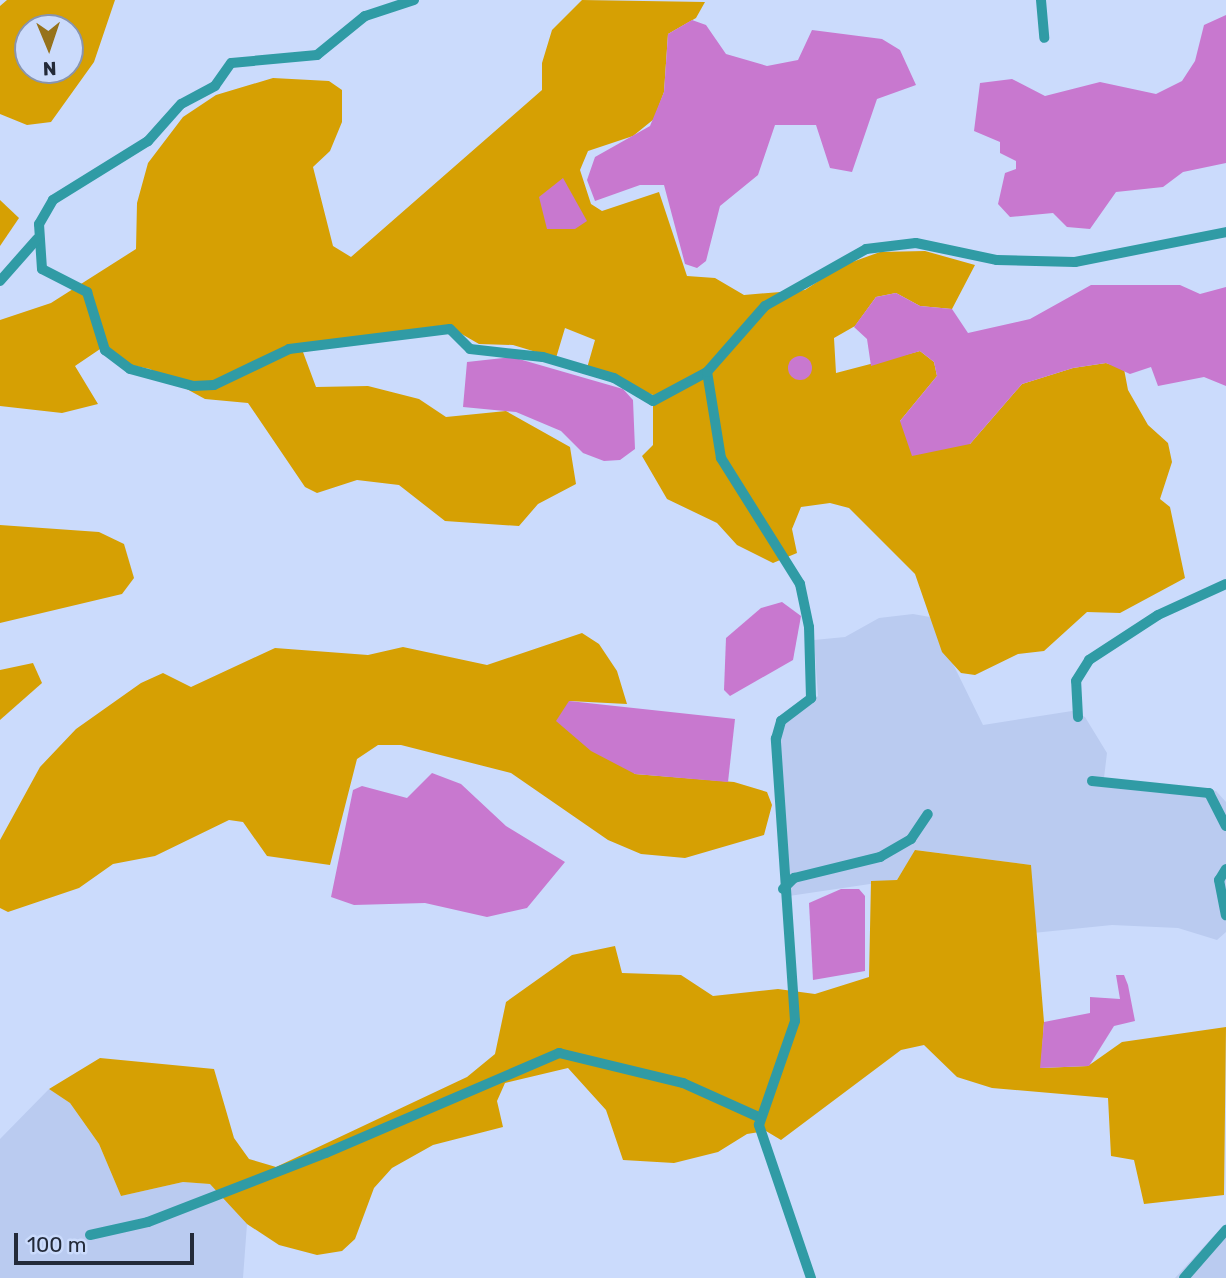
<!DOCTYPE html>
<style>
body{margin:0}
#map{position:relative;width:1226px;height:1278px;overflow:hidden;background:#cbdbfc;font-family:Rubik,sans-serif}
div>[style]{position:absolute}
.built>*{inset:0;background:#bacbf0}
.forest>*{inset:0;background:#d6a003}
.water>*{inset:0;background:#c878cf}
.round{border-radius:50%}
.minor>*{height:10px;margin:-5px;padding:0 5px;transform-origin:5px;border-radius:5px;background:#309ba5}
span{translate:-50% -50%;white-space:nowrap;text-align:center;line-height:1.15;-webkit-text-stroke:5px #cbdbfc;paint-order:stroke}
.north{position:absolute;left:14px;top:14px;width:70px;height:70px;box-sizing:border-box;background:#cbdbfc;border:2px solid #8894ae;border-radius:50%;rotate:178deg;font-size:19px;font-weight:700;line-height:28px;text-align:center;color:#232a39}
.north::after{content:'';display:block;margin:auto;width:24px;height:32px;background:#96721b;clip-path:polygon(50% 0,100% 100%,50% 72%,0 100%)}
.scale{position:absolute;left:14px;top:1233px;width:180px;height:32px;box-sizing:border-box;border:4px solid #232a39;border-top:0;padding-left:9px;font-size:21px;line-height:24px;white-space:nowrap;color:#232a39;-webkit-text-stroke:5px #cbdbfc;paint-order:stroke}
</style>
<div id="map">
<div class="built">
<i style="clip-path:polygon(913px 614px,930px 617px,983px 725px,1072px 711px,1085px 717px,1107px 753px,1104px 778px,1216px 791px,1226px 802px,1226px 932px,1217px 940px,1178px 928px,1112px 925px,1033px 933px,1031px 865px,916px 850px,897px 880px,789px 896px,780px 740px,786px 723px,818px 696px,814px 640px,845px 637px,879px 618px)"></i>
<i style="clip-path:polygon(49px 1089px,70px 1103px,99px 1144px,121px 1196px,183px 1182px,211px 1184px,247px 1224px,243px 1278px,0 1278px,0 1139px)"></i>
<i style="clip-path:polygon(1226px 1224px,1226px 1278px,1175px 1278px,1222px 1227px)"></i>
</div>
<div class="forest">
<i style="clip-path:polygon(evenodd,7px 0,115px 0,94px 62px,51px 122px,27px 125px,0 114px,0 6px,7px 0,28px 28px,70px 28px,70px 70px,28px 70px,28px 28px)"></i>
<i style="clip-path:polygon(582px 0,705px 2px,696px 18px,668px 34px,664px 92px,654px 119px,633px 136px,588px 151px,580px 170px,591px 204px,602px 211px,659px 192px,687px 276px,715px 278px,744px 295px,805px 290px,841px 266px,880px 252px,925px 251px,975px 265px,952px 309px,920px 306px,896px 293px,876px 297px,855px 326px,834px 338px,836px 373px,920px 351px,934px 362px,937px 376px,900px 421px,970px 444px,1022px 384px,1073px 368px,1106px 363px,1124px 369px,1128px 390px,1148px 425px,1168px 443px,1172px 462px,1160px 499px,1170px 507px,1185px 578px,1120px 613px,1087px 612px,1044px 651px,1018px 654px,975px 675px,961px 673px,942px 652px,915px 574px,849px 508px,830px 503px,801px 507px,792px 529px,797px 553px,773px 563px,737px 545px,717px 523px,667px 499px,642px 456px,653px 445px,653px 395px,587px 368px,595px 340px,565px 328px,556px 358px,513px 345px,479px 344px,446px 325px,300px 344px,316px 387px,368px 386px,419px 399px,446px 417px,506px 411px,570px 447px,576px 484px,538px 504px,519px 526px,445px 521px,399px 485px,357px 480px,317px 493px,305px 487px,248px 403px,205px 399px,150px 369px,130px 365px,106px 345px,75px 366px,98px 404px,62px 413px,0 406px,0 320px,51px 303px,136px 249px,137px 203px,148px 163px,183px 117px,216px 95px,273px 78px,329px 81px,342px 90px,342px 122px,330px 151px,313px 167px,333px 246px,351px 257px,542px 90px,542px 63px,552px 30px)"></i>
<i style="clip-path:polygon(0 200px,19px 218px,0 246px)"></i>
<i style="clip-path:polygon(0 525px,99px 532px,124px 544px,134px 578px,122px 594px,0 623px)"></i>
<i style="clip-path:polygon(582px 633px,599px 644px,617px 671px,627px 704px,569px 701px,635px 774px,734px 782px,767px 792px,772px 805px,764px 835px,685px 858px,641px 854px,608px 840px,511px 773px,401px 745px,378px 745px,357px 759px,330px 865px,267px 856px,243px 822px,229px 820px,155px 856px,113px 864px,79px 888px,8px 912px,0 908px,0 840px,40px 767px,76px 729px,141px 683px,163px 673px,191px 687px,275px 648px,368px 655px,403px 647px,487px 665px)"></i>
<i style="clip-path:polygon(33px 663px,42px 683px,0 720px,0 670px)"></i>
<i style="clip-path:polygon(915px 850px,1031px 865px,1044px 1022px,1041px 1068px,1088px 1066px,1122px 1042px,1226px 1027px,1224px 1195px,1144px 1204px,1134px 1160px,1111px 1156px,1108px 1098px,992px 1088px,957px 1077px,924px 1045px,901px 1050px,781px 1140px,766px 1131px,747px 1134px,718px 1152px,674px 1163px,623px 1160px,606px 1110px,568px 1068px,505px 1083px,497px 1101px,503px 1127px,433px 1145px,392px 1168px,374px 1188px,355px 1239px,342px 1251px,317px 1255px,279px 1245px,247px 1224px,210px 1184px,183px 1182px,121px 1196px,99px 1144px,70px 1103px,49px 1089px,100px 1058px,214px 1069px,234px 1138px,249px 1159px,276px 1167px,467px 1077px,495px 1054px,506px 1002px,572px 955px,615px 946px,622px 973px,681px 975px,713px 996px,778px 989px,815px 994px,869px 977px,871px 881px,897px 880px)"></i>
</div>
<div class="water">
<i style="clip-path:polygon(1226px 15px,1226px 163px,1183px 172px,1163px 187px,1116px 192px,1090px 229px,1067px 227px,1053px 213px,1010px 217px,998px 204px,1005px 173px,1016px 169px,1016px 161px,1000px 153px,1000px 142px,974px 131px,980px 83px,1012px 79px,1045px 96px,1100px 82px,1156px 94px,1182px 81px,1195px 61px,1204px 25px)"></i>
<i style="clip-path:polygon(692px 20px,706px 25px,726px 54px,767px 66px,798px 60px,812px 30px,882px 39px,900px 50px,916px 85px,877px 99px,852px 172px,830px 168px,816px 125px,775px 125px,758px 175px,720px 206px,706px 261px,697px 268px,685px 264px,664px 185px,640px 185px,595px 201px,587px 180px,595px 157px,650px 126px,664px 92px,668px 34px)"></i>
<i style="clip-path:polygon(563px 178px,587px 221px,575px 229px,547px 229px,539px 197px)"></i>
<i style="clip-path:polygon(1091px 285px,1180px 285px,1200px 294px,1226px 287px,1226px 386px,1204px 377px,1158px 386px,1151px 367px,1130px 374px,1106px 363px,1073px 368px,1022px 384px,970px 444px,912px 456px,900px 421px,937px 376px,934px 362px,920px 351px,871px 366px,867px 339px,854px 327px,876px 297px,896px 293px,920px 306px,952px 309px,968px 333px,1030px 319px)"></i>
<i class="round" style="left:788px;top:356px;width:24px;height:24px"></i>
<i style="clip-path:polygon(512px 357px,623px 389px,633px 400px,635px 449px,620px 460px,604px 461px,583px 453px,561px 431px,516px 412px,463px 407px,467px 362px)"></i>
<i style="clip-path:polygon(782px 602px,801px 616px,793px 660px,730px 696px,724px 690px,726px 638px,761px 608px)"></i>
<i style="clip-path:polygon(569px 701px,735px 719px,728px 782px,635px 774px,591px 751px,556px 721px)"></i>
<i style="clip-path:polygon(432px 773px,461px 784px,506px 826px,565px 862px,527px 908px,487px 917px,425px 903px,354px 905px,331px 897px,353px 790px,362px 786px,407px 798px)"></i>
<i style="clip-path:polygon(841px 889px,859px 889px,865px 896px,865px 971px,813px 980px,809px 903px)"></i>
<i style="clip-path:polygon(1116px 975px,1124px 975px,1128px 985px,1135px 1021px,1114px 1026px,1089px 1066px,1040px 1068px,1044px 1022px,1090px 1013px,1090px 997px,1120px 999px)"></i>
</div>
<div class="minor">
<i style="left:414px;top:0;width:52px;rotate:161.9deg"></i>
<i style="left:365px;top:16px;width:62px;rotate:140.9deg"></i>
<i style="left:317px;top:55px;width:86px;rotate:174.7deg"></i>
<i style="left:231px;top:63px;width:28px;rotate:125deg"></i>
<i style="left:215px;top:86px;width:38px;rotate:152deg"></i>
<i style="left:181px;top:104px;width:50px;rotate:131.7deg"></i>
<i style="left:148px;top:141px;width:112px;rotate:148.2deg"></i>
<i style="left:53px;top:200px;width:28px;rotate:120deg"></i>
<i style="left:39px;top:224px;width:45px;rotate:86.2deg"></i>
<i style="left:42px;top:269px;width:51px;rotate:27.1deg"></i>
<i style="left:87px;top:292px;width:61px;rotate:72.8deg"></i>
<i style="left:105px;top:350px;width:31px;rotate:37deg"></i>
<i style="left:130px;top:369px;width:65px;rotate:15.1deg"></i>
<i style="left:193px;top:386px;width:21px;rotate:-3deg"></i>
<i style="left:214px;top:385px;width:83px;rotate:-25.6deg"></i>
<i style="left:289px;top:349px;width:162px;rotate:-7.1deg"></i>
<i style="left:450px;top:329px;width:28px;rotate:45deg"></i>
<i style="left:470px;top:349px;width:73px;rotate:6.3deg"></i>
<i style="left:543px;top:357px;width:74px;rotate:16.5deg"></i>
<i style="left:614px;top:378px;width:45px;rotate:30.5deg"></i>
<i style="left:653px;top:401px;width:61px;rotate:-28.2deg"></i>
<i style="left:1041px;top:0;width:38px;rotate:85deg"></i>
<i style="left:0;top:281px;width:56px;rotate:-48.6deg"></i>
<i style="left:1078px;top:717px;width:36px;rotate:-93deg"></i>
<i style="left:1076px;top:681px;width:25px;rotate:-58deg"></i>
<i style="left:1089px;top:660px;width:82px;rotate:-33.1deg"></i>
<i style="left:1158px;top:615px;width:75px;rotate:-24.5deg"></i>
<i style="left:1092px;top:781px;width:118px;rotate:5.9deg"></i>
<i style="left:1209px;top:793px;width:37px;rotate:63deg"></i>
<i style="left:1226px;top:869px;width:13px;rotate:122deg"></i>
<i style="left:1219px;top:880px;width:36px;rotate:79deg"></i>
<i style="left:783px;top:889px;width:16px;rotate:-45deg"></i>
<i style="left:794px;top:878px;width:89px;rotate:-13.7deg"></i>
<i style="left:880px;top:857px;width:36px;rotate:-30deg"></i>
<i style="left:911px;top:839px;width:30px;rotate:-56deg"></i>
<i style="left:90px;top:1235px;width:59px;rotate:-12.6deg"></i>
<i style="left:148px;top:1222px;width:191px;rotate:-21.2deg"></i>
<i style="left:326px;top:1153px;width:254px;rotate:-23.2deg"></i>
<i style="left:559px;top:1053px;width:128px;rotate:13.6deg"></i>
<i style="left:683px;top:1083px;width:85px;rotate:24.2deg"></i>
<i style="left:811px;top:1278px;width:162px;rotate:-108.8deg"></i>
<i style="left:759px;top:1125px;width:110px;rotate:-70.9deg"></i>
<i style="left:795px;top:1021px;width:283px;rotate:-93.9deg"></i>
<i style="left:776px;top:739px;width:19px;rotate:-74deg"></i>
<i style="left:781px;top:721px;width:38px;rotate:-37deg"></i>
<i style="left:811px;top:698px;width:71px;rotate:-91.6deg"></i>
<i style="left:809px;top:627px;width:44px;rotate:-101.8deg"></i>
<i style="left:800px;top:584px;width:149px;rotate:-122.1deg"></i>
<i style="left:721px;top:458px;width:87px;rotate:-99.2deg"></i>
<i style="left:707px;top:372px;width:88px;rotate:-48.7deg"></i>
<i style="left:765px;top:306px;width:116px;rotate:-29.4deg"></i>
<i style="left:866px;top:249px;width:50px;rotate:-6.8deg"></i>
<i style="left:916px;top:243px;width:83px;rotate:11.9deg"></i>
<i style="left:997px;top:260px;width:78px;rotate:1.5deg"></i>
<i style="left:1075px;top:262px;width:154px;rotate:-11.2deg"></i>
<i style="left:1184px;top:1278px;width:64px;rotate:-48.8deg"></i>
</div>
<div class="north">N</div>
<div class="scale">100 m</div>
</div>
